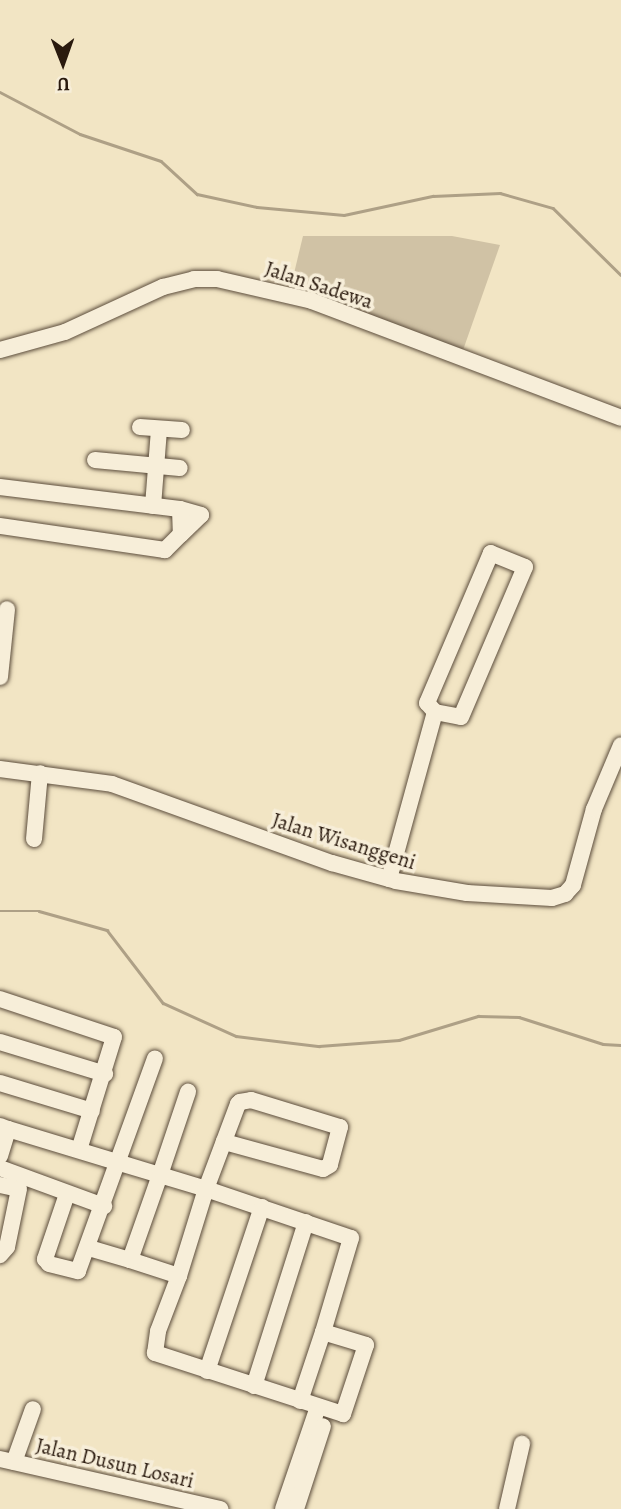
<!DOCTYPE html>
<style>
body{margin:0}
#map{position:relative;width:621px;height:1509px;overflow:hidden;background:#f2e5c4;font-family:Alegreya,serif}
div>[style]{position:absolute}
.green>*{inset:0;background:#d0c2a5}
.stream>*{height:2.5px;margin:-1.25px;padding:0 1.25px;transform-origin:1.25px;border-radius:1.25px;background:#aea086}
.roads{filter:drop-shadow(0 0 2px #5c4d3c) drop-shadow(0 0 2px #5c4d3c)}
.minor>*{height:16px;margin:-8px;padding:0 8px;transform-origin:8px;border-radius:8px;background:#f7eed9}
span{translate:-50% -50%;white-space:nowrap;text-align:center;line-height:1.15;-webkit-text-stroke:7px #f7eed9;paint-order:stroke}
.street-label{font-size:21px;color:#2a1a0e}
.north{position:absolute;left:28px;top:28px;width:70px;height:70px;-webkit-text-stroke:5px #f7eed9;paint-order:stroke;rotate:179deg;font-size:19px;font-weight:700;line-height:28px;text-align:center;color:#2a1a0e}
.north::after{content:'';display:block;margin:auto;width:24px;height:32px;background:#2a1a0e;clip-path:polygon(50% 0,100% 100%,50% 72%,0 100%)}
</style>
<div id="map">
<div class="green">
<i style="clip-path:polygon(303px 236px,452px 236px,500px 245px,462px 353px,290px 290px)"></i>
</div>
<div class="stream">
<i style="left:0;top:92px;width:90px;rotate:27.7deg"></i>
<i style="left:80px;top:134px;width:85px;rotate:18.4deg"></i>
<i style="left:161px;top:161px;width:49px;rotate:42.5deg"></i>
<i style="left:197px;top:194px;width:61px;rotate:12.2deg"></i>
<i style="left:257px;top:207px;width:87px;rotate:5.3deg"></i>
<i style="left:344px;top:215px;width:91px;rotate:-12.1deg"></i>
<i style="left:433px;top:196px;width:67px;rotate:-2.6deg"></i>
<i style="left:500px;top:193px;width:55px;rotate:15.8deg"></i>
<i style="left:553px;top:208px;width:95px;rotate:44.6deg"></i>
<i style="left:0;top:911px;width:39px"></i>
<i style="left:39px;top:911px;width:71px;rotate:15.6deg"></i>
<i style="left:107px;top:930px;width:92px;rotate:52.5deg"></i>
<i style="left:163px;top:1003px;width:80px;rotate:24.3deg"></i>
<i style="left:236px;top:1036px;width:84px;rotate:6.9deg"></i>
<i style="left:319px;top:1046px;width:80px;rotate:-4.3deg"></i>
<i style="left:399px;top:1040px;width:83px;rotate:-16.9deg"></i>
<i style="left:478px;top:1016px;width:41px;rotate:1.4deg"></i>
<i style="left:519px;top:1017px;width:88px;rotate:17.8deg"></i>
<i style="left:603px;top:1044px;width:18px;rotate:3deg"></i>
</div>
<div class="roads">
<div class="minor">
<i style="left:0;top:350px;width:67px;rotate:-15.5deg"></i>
<i style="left:65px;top:332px;width:108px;rotate:-24.7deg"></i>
<i style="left:163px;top:287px;width:32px;rotate:-14deg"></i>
<i style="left:194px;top:279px;width:23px"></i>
<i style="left:217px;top:279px;width:98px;rotate:13deg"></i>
<i style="left:312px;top:301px;width:330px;rotate:20.7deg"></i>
<i style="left:140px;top:427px;width:42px;rotate:4.1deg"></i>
<i style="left:95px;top:460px;width:85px;rotate:5.4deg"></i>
<i style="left:0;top:487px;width:181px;rotate:7deg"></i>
<i style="left:180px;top:509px;width:25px;rotate:88deg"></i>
<i style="left:181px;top:534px;width:23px;rotate:135deg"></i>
<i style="left:165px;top:550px;width:167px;rotate:-171.7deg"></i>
<i style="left:153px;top:506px;width:77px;rotate:-85.5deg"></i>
<i style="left:180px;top:509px;width:22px;rotate:16deg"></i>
<i style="left:201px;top:515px;width:28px;rotate:136deg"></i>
<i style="left:0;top:677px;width:68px;rotate:-84.1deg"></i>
<i style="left:0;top:769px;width:113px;rotate:7.6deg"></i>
<i style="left:112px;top:784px;width:234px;rotate:19.8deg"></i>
<i style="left:332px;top:863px;width:66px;rotate:15.7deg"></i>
<i style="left:396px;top:881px;width:72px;rotate:9.6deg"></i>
<i style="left:467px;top:893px;width:85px;rotate:3.4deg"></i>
<i style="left:552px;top:898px;width:14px;rotate:-17deg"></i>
<i style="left:565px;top:894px;width:12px;rotate:-48deg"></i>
<i style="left:573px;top:885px;width:79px;rotate:-74.6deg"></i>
<i style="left:594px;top:809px;width:69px;rotate:-67.1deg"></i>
<i style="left:34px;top:839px;width:66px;rotate:-84.8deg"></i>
<i style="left:389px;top:879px;width:173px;rotate:-74.6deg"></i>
<i style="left:435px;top:712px;width:26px;rotate:11deg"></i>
<i style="left:461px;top:717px;width:163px;rotate:-66.9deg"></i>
<i style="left:525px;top:567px;width:37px;rotate:-158deg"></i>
<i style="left:491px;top:553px;width:163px;rotate:113.1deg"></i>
<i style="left:427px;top:703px;width:12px;rotate:48deg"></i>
<i style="left:0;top:999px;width:120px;rotate:18.4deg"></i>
<i style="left:114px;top:1037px;width:118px;rotate:107.2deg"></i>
<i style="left:0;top:1042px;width:110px;rotate:16.9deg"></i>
<i style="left:0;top:1083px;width:96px;rotate:16.9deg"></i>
<i style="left:0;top:1126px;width:9px;rotate:21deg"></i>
<i style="left:8px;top:1129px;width:117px;rotate:16.9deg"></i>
<i style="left:120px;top:1163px;width:42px;rotate:16.7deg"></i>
<i style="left:160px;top:1175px;width:48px;rotate:16.9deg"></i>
<i style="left:206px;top:1189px;width:153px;rotate:18.7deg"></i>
<i style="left:351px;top:1238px;width:98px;rotate:106.6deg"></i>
<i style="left:323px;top:1332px;width:45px;rotate:16.8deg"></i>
<i style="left:366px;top:1345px;width:73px;rotate:108.4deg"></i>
<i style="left:343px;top:1414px;width:198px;rotate:-162deg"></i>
<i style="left:155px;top:1353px;width:22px;rotate:-82deg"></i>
<i style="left:158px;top:1331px;width:59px;rotate:-69.1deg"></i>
<i style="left:179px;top:1276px;width:52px;rotate:-161.9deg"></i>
<i style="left:130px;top:1260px;width:90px;rotate:-70.6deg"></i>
<i style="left:160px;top:1175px;width:88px;rotate:-71.4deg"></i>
<i style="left:0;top:1156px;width:28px;rotate:-73deg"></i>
<i style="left:0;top:1168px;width:111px;rotate:20.1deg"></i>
<i style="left:0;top:1185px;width:19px;rotate:12deg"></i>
<i style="left:19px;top:1189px;width:59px;rotate:101.7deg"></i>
<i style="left:7px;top:1247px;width:11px;rotate:131deg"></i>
<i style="left:67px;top:1194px;width:69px;rotate:108.7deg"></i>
<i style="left:45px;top:1259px;width:6px;rotate:51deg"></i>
<i style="left:49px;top:1264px;width:30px;rotate:14deg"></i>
<i style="left:78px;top:1271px;width:226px;rotate:-70.1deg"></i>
<i style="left:89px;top:1248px;width:43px;rotate:16.3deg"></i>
<i style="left:179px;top:1276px;width:91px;rotate:-72.8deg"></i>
<i style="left:206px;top:1189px;width:91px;rotate:-69.4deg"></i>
<i style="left:238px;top:1104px;width:3px;rotate:-45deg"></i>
<i style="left:240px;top:1102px;width:11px;rotate:-10deg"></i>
<i style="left:251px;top:1100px;width:93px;rotate:16.9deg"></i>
<i style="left:340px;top:1127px;width:39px;rotate:105deg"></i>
<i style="left:330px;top:1165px;width:8px;rotate:150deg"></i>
<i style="left:323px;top:1169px;width:103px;rotate:-164.7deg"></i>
<i style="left:207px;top:1371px;width:173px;rotate:-71.5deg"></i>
<i style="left:254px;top:1386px;width:172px;rotate:-72.4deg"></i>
<i style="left:300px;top:1401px;width:73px;rotate:-71.6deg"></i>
<i style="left:0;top:1459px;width:226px;rotate:12.8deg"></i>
<i style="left:14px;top:1462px;width:56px;rotate:-70.3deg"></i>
<i style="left:283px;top:1509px;width:108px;rotate:-71.1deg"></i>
<i style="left:296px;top:1509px;width:87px;rotate:-72deg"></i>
<i style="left:507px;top:1509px;width:67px;rotate:-77deg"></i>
</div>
</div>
<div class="street-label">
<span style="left:319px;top:285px;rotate:18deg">Jalan Sadewa</span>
<span style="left:344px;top:841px;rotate:17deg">Jalan Wisanggeni</span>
<span style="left:115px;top:1463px;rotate:13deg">Jalan Dusun Losari</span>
</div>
<div class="north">U</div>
</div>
